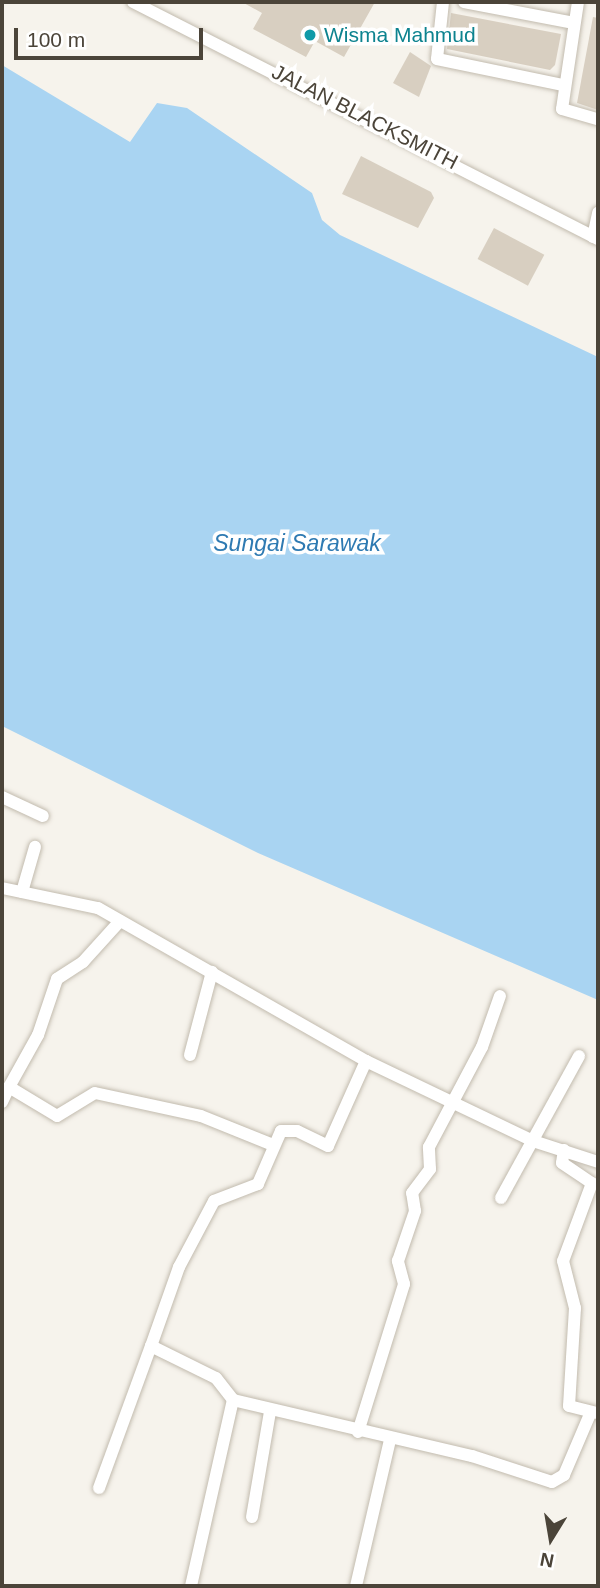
<!DOCTYPE html>
<style>
body{margin:0}
#map{position:relative;width:600px;height:1588px;overflow:hidden;background:#f6f3ec;font-family:Helvetica,sans-serif}
div>[style]{position:absolute}
.water>*{inset:0;background:#a9d4f2}
.building>*{inset:0;background:#d8cfc1;transform-origin:0 0}
.roads{filter:drop-shadow(0 0 2px #c2bbae) drop-shadow(0 0 2px #c2bbae)}
.minor>*{height:12px;margin:-6px;padding:0 6px;transform-origin:6px;border-radius:6px;background:#fff}
.dots>*{width:19px;height:19px;translate:-50% -50%;box-sizing:border-box;border:4px solid #fff;border-radius:50%}
span{translate:-50% -50%;white-space:nowrap;text-align:center;line-height:1.15;-webkit-text-stroke:7px #fff;paint-order:stroke}
.culture-label{font-size:21px;color:#0d838f}
.left{translate:0 -50%;text-align:left}
.street-label{font-size:21px;color:#4b4439}
.water-label{font-size:23px;color:#2e7ab2;font-style:italic}
.frame{position:absolute;inset:0;border:4px solid #4b4439;pointer-events:none}
.north{position:absolute;left:516px;top:1504px;width:70px;height:70px;-webkit-text-stroke:5px #fff;paint-order:stroke;rotate:191deg;font-size:19px;font-weight:700;line-height:28px;text-align:center;color:#4b4439}
.north::after{content:'';display:block;margin:auto;width:24px;height:32px;background:#4b4439;clip-path:polygon(50% 0,100% 100%,50% 72%,0 100%)}
.scale{position:absolute;left:14px;top:28px;width:189px;height:32px;box-sizing:border-box;border:4px solid #4b4439;border-top:0;padding-left:9px;font-size:21px;line-height:24px;white-space:nowrap;color:#4b4439;-webkit-text-stroke:5px #fff;paint-order:stroke}
</style>
<div id="map">
<div class="water">
<i style="clip-path:polygon(2px 65px,130px 142px,157px 103px,187px 108px,312px 193px,322px 220px,340px 235px,598px 357px,598px 1000px,258px 853px,2px 726px)"></i>
</div>
<div class="building">
<i style="clip-path:polygon(242px 2px,375px 2px,344px 57px,315px 41px,306px 57px,253px 29px,262px 13px)"></i>
<i style="clip-path:polygon(451px 13px,561px 34px,555px 65px,550px 70px,447px 49px)"></i>
<i style="clip-path:polygon(593px 17px,598px 18px,598px 110px,577px 103px)"></i>
<i style="clip-path:polygon(410px 52px,431px 66px,419px 97px,393px 83px)"></i>
<i style="clip-path:polygon(361px 156px,431px 192px,434px 198px,418px 228px,342px 194px)"></i>
<i style="left:494px;top:228px;width:57px;height:35px;rotate:28deg"></i>
</div>
<div class="roads">
<div class="minor">
<i style="left:133px;top:2px;width:522px;rotate:27.01deg"></i>
<i style="left:443px;top:2px;width:57px;rotate:96deg"></i>
<i style="left:437px;top:59px;width:129px;rotate:11.7deg"></i>
<i style="left:464px;top:2px;width:112px;rotate:10.8deg"></i>
<i style="left:578px;top:2px;width:108px;rotate:98.5deg"></i>
<i style="left:562px;top:109px;width:37px;rotate:16deg"></i>
<i style="left:593px;top:237px;width:25px;rotate:-78deg"></i>
<i style="left:2px;top:797px;width:45px;rotate:24.9deg"></i>
<i style="left:2px;top:888px;width:98px;rotate:11.8deg"></i>
<i style="left:98px;top:908px;width:309px;rotate:29.7deg"></i>
<i style="left:366px;top:1061px;width:185px;rotate:25.6deg"></i>
<i style="left:533px;top:1141px;width:68px;rotate:17.9deg"></i>
<i style="left:22px;top:892px;width:47px;rotate:-73.9deg"></i>
<i style="left:120px;top:921px;width:55px;rotate:132.1deg"></i>
<i style="left:83px;top:962px;width:31px;rotate:147deg"></i>
<i style="left:57px;top:979px;width:59px;rotate:108.7deg"></i>
<i style="left:38px;top:1035px;width:60px;rotate:119.1deg"></i>
<i style="left:9px;top:1087px;width:56px;rotate:31.1deg"></i>
<i style="left:57px;top:1116px;width:44px;rotate:-31.2deg"></i>
<i style="left:95px;top:1093px;width:108px;rotate:12.2deg"></i>
<i style="left:201px;top:1116px;width:78px;rotate:21.9deg"></i>
<i style="left:190px;top:1055px;width:86px;rotate:-75.2deg"></i>
<i style="left:366px;top:1061px;width:93px;rotate:114.1deg"></i>
<i style="left:328px;top:1146px;width:34px;rotate:-154deg"></i>
<i style="left:297px;top:1131px;width:16px;rotate:180deg"></i>
<i style="left:281px;top:1131px;width:58px;rotate:113.5deg"></i>
<i style="left:258px;top:1184px;width:47px;rotate:158.9deg"></i>
<i style="left:214px;top:1201px;width:75px;rotate:117.9deg"></i>
<i style="left:179px;top:1267px;width:84px;rotate:109.5deg"></i>
<i style="left:151px;top:1346px;width:72px;rotate:26.2deg"></i>
<i style="left:216px;top:1378px;width:28px;rotate:52deg"></i>
<i style="left:233px;top:1400px;width:245px;rotate:13.2deg"></i>
<i style="left:472px;top:1456px;width:84px;rotate:18deg"></i>
<i style="left:552px;top:1482px;width:14px;rotate:-30deg"></i>
<i style="left:564px;top:1475px;width:66px;rotate:-66.9deg"></i>
<i style="left:2px;top:1102px;width:17px;rotate:-65deg"></i>
<i style="left:564px;top:1150px;width:13px;rotate:99deg"></i>
<i style="left:562px;top:1163px;width:36px;rotate:34deg"></i>
<i style="left:592px;top:1183px;width:83px;rotate:110.4deg"></i>
<i style="left:563px;top:1261px;width:49px;rotate:75.7deg"></i>
<i style="left:575px;top:1308px;width:98px;rotate:93.5deg"></i>
<i style="left:569px;top:1406px;width:30px;rotate:14deg"></i>
<i style="left:501px;top:1198px;width:162px;rotate:-61.2deg"></i>
<i style="left:358px;top:1432px;width:155px;rotate:-72.7deg"></i>
<i style="left:404px;top:1284px;width:24px;rotate:-105deg"></i>
<i style="left:398px;top:1261px;width:53px;rotate:-71.2deg"></i>
<i style="left:415px;top:1211px;width:18px;rotate:-99deg"></i>
<i style="left:412px;top:1193px;width:30px;rotate:-53deg"></i>
<i style="left:430px;top:1169px;width:22px;rotate:-93deg"></i>
<i style="left:429px;top:1147px;width:113px;rotate:-62.1deg"></i>
<i style="left:482px;top:1047px;width:54px;rotate:-70.6deg"></i>
<i style="left:99px;top:1488px;width:151px;rotate:-69.9deg"></i>
<i style="left:252px;top:1517px;width:107px;rotate:-80.3deg"></i>
<i style="left:191px;top:1586px;width:191px;rotate:-77.3deg"></i>
<i style="left:356px;top:1586px;width:150px;rotate:-76.9deg"></i>
</div>
</div>
<div class="dots">
<i style="left:310px;top:35px;background:#0f9aa8"></i>
</div>
<div class="culture-label">
<span class="left" style="left:324px;top:35px">Wisma Mahmud</span>
</div>
<div class="street-label">
<span style="left:365px;top:117px;rotate:27deg">JALAN BLACKSMITH</span>
</div>
<div class="water-label">
<span style="left:297px;top:543px">Sungai Sarawak</span>
</div>
<div class="frame"></div>
<div class="north">N</div>
<div class="scale">100 m</div>
</div>
